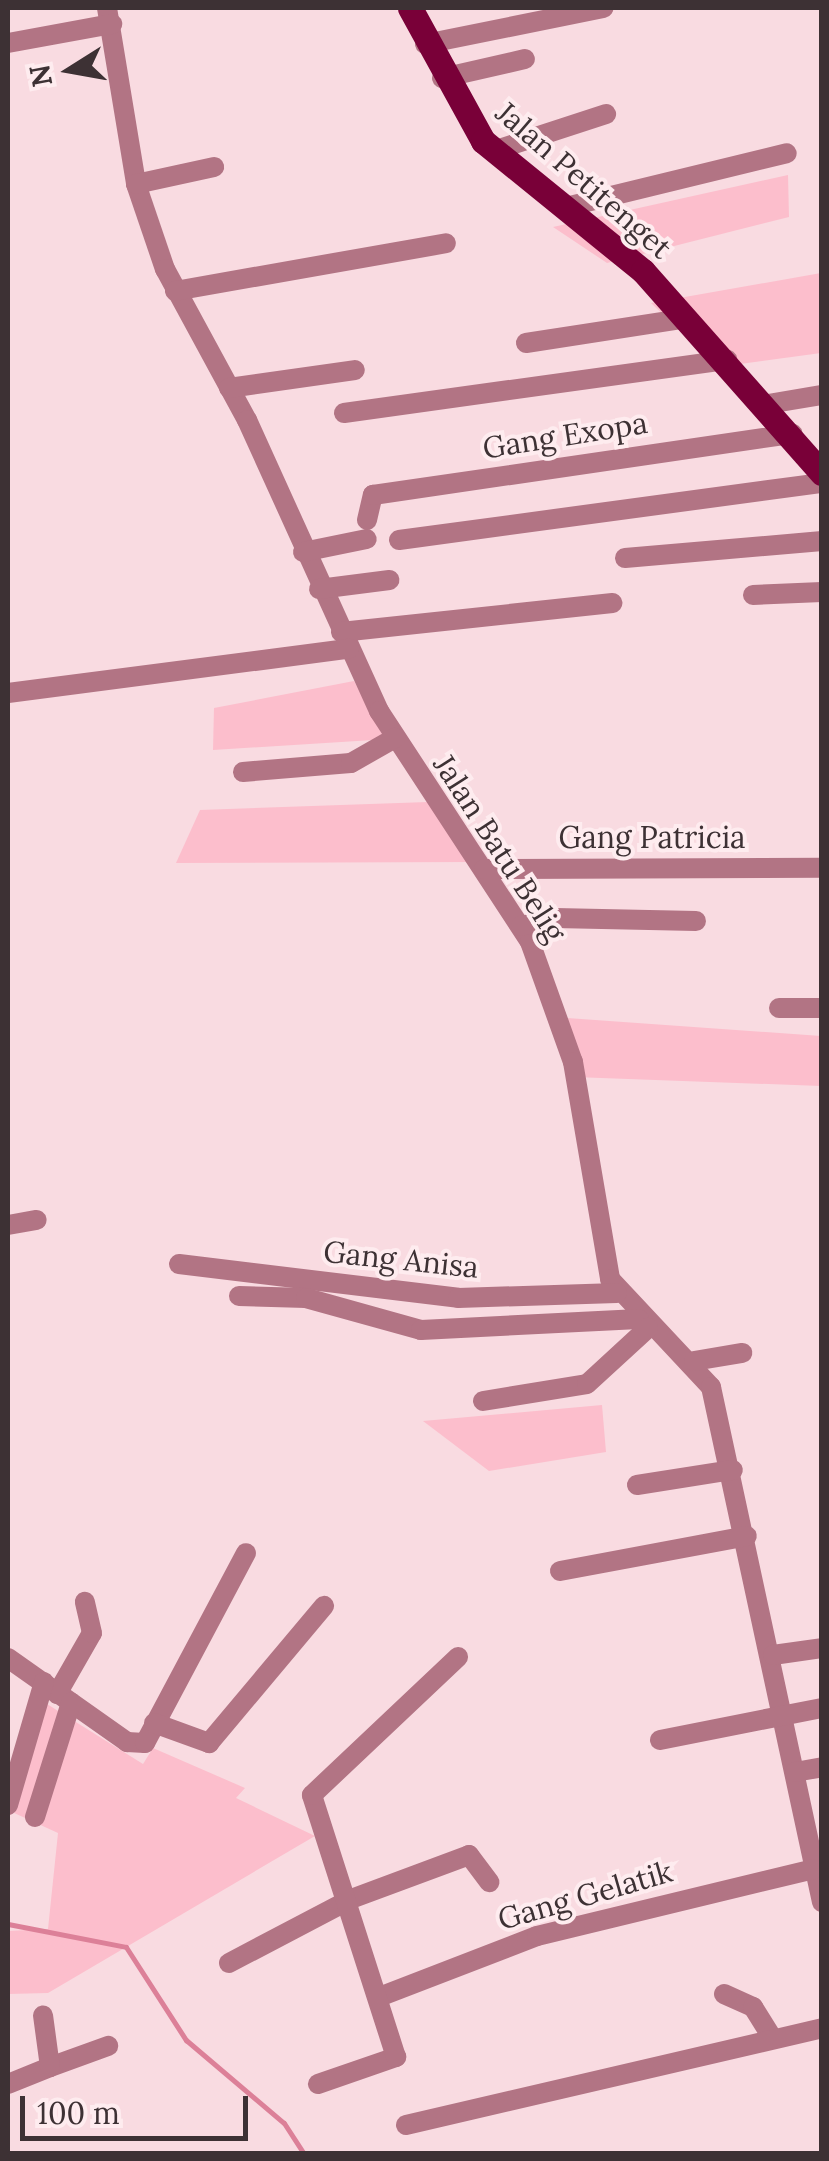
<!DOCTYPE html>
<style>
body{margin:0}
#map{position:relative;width:829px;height:2161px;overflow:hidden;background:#f9dbe1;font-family:Lora,serif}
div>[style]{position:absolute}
.green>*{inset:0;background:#fcbecc}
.stream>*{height:5px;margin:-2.5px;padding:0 2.5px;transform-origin:2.5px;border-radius:2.5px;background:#dc8098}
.minor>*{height:20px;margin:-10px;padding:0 10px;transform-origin:10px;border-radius:10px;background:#b27484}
.major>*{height:25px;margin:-12.5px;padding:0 12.5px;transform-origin:12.5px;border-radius:12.5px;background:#790038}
span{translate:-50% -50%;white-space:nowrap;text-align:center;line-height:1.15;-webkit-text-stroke:8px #feecef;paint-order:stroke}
.street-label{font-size:30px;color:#3d3134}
.frame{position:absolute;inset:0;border:10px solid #3d3134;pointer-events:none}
.north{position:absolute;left:20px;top:20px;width:100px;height:100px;-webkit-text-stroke:8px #feecef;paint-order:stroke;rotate:259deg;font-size:28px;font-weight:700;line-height:40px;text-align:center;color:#3d3134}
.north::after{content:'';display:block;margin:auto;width:35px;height:45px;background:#3d3134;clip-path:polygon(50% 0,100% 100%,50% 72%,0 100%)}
.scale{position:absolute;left:20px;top:2096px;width:228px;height:45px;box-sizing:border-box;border:5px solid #3d3134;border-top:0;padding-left:12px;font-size:30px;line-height:35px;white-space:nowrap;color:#3d3134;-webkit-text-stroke:8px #feecef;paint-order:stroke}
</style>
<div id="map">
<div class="green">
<i style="clip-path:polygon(788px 175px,789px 217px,607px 263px,553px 227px)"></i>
<i style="clip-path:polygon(821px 273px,821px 353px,718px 367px,651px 303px)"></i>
<i style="clip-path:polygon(354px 681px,389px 739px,213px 750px,214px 708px)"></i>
<i style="clip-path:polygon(428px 802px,475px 862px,176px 863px,200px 810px)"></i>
<i style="clip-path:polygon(553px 1017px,821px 1036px,821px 1086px,574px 1077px)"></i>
<i style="clip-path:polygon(602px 1405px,606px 1452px,489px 1471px,423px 1421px)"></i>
<i style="clip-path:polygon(39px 1699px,143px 1764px,153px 1748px,245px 1788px,236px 1798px,315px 1836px,48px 1993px,8px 1994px,8px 1931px,48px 1929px,58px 1833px,12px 1812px)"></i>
</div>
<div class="stream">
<i style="left:8px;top:1924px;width:120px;rotate:11deg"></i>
<i style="left:126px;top:1947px;width:111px;rotate:57.2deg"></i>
<i style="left:186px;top:2040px;width:128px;rotate:40.3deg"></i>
<i style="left:284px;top:2123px;width:37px;rotate:57deg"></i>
</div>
<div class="minor">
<i style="left:107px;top:8px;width:178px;rotate:80.6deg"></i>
<i style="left:136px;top:184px;width:90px;rotate:71.2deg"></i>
<i style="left:165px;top:269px;width:172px;rotate:61.5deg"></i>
<i style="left:247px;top:420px;width:320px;rotate:65.6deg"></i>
<i style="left:379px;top:711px;width:276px;rotate:56.8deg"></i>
<i style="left:530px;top:942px;width:127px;rotate:70.3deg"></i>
<i style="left:573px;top:1062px;width:220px;rotate:80.3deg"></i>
<i style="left:610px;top:1279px;width:148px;rotate:46.9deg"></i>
<i style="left:711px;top:1387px;width:527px;rotate:77.84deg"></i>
<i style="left:8px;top:43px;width:106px;rotate:-10.4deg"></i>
<i style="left:425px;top:44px;width:182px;rotate:-11.4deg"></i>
<i style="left:442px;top:78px;width:85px;rotate:-12.9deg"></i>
<i style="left:493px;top:151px;width:119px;rotate:-18.1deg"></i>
<i style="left:136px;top:184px;width:80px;rotate:-12.3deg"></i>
<i style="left:570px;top:206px;width:223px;rotate:-13.7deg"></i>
<i style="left:175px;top:291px;width:275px;rotate:-10deg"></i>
<i style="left:526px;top:343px;width:163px;rotate:-8.8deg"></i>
<i style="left:229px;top:388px;width:127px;rotate:-8.1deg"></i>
<i style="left:768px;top:404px;width:55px;rotate:-9.5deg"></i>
<i style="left:344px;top:413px;width:387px;rotate:-7.9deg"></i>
<i style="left:367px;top:520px;width:26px;rotate:-77deg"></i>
<i style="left:373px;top:495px;width:424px;rotate:-8.3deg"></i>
<i style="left:399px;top:540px;width:427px;rotate:-7.7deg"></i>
<i style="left:303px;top:552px;width:65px;rotate:-11.5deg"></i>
<i style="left:625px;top:558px;width:198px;rotate:-4.9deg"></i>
<i style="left:319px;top:589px;width:71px;rotate:-7.3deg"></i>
<i style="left:753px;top:595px;width:69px;rotate:-2.5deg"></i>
<i style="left:341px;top:632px;width:273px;rotate:-6.1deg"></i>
<i style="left:8px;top:693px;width:344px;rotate:-7.4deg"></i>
<i style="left:243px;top:772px;width:108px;rotate:-4.8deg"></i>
<i style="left:351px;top:763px;width:51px;rotate:-29.6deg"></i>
<i style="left:484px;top:869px;width:338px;rotate:-0.2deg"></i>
<i style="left:521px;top:926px;width:35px;rotate:-13deg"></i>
<i style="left:555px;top:918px;width:141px;rotate:1.2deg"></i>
<i style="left:779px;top:1008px;width:43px"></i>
<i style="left:8px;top:1225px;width:29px;rotate:-10deg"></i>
<i style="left:179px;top:1264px;width:281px;rotate:6.9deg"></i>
<i style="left:458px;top:1298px;width:159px;rotate:-1.8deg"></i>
<i style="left:239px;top:1296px;width:67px;rotate:1.7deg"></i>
<i style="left:306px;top:1298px;width:119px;rotate:15.5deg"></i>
<i style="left:421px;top:1330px;width:218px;rotate:-2.9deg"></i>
<i style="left:694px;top:1361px;width:49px;rotate:-9.5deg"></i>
<i style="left:483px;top:1401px;width:105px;rotate:-9.3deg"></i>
<i style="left:587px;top:1384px;width:83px;rotate:-42.6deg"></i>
<i style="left:637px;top:1485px;width:97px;rotate:-8.9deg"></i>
<i style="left:560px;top:1571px;width:190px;rotate:-10.6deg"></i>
<i style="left:773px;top:1655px;width:49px;rotate:-8.1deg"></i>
<i style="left:8px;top:1658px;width:146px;rotate:35.2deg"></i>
<i style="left:127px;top:1742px;width:18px;rotate:3deg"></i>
<i style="left:145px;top:1743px;width:215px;rotate:-62deg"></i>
<i style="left:57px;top:1694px;width:70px;rotate:-60.2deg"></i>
<i style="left:92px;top:1633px;width:32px;rotate:-103deg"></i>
<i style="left:154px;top:1723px;width:59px;rotate:20deg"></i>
<i style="left:209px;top:1743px;width:179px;rotate:-50deg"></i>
<i style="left:660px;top:1740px;width:165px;rotate:-11.2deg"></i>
<i style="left:795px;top:1772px;width:27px;rotate:-10deg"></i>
<i style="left:8px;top:1805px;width:128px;rotate:-73.7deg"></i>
<i style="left:35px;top:1817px;width:120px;rotate:-72.5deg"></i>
<i style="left:229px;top:1963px;width:138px;rotate:-27.7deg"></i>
<i style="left:351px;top:1899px;width:126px;rotate:-20.4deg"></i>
<i style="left:469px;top:1855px;width:34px;rotate:53deg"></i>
<i style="left:724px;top:1994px;width:32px;rotate:24deg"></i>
<i style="left:753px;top:2007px;width:36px;rotate:58deg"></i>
<i style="left:379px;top:1997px;width:169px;rotate:-21.1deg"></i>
<i style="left:537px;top:1936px;width:284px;rotate:-13.6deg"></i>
<i style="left:50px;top:2067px;width:62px;rotate:-19.9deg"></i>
<i style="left:8px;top:2084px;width:45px;rotate:-22deg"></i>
<i style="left:50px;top:2067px;width:52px;rotate:-97.7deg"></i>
<i style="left:318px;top:2084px;width:83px;rotate:-19.1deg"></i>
<i style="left:396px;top:2057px;width:275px;rotate:-107.8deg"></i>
<i style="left:312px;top:1795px;width:201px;rotate:-43.4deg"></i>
<i style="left:406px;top:2125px;width:427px;rotate:-13.1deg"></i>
</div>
<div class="major">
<i style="left:410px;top:8px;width:152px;rotate:61.2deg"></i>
<i style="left:483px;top:141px;width:206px;rotate:39.1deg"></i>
<i style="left:643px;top:271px;width:270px;rotate:48.5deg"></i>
</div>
<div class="street-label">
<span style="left:584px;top:180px;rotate:41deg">Jalan Petitenget</span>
<span style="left:565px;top:435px;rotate:-9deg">Gang Exopa</span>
<span style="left:652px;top:837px">Gang Patricia</span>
<span style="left:500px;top:848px;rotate:57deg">Jalan Batu Belig</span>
<span style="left:401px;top:1259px;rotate:6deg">Gang Anisa</span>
<span style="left:585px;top:1895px;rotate:-16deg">Gang Gelatik</span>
</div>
<div class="frame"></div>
<div class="north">N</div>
<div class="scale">100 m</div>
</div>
